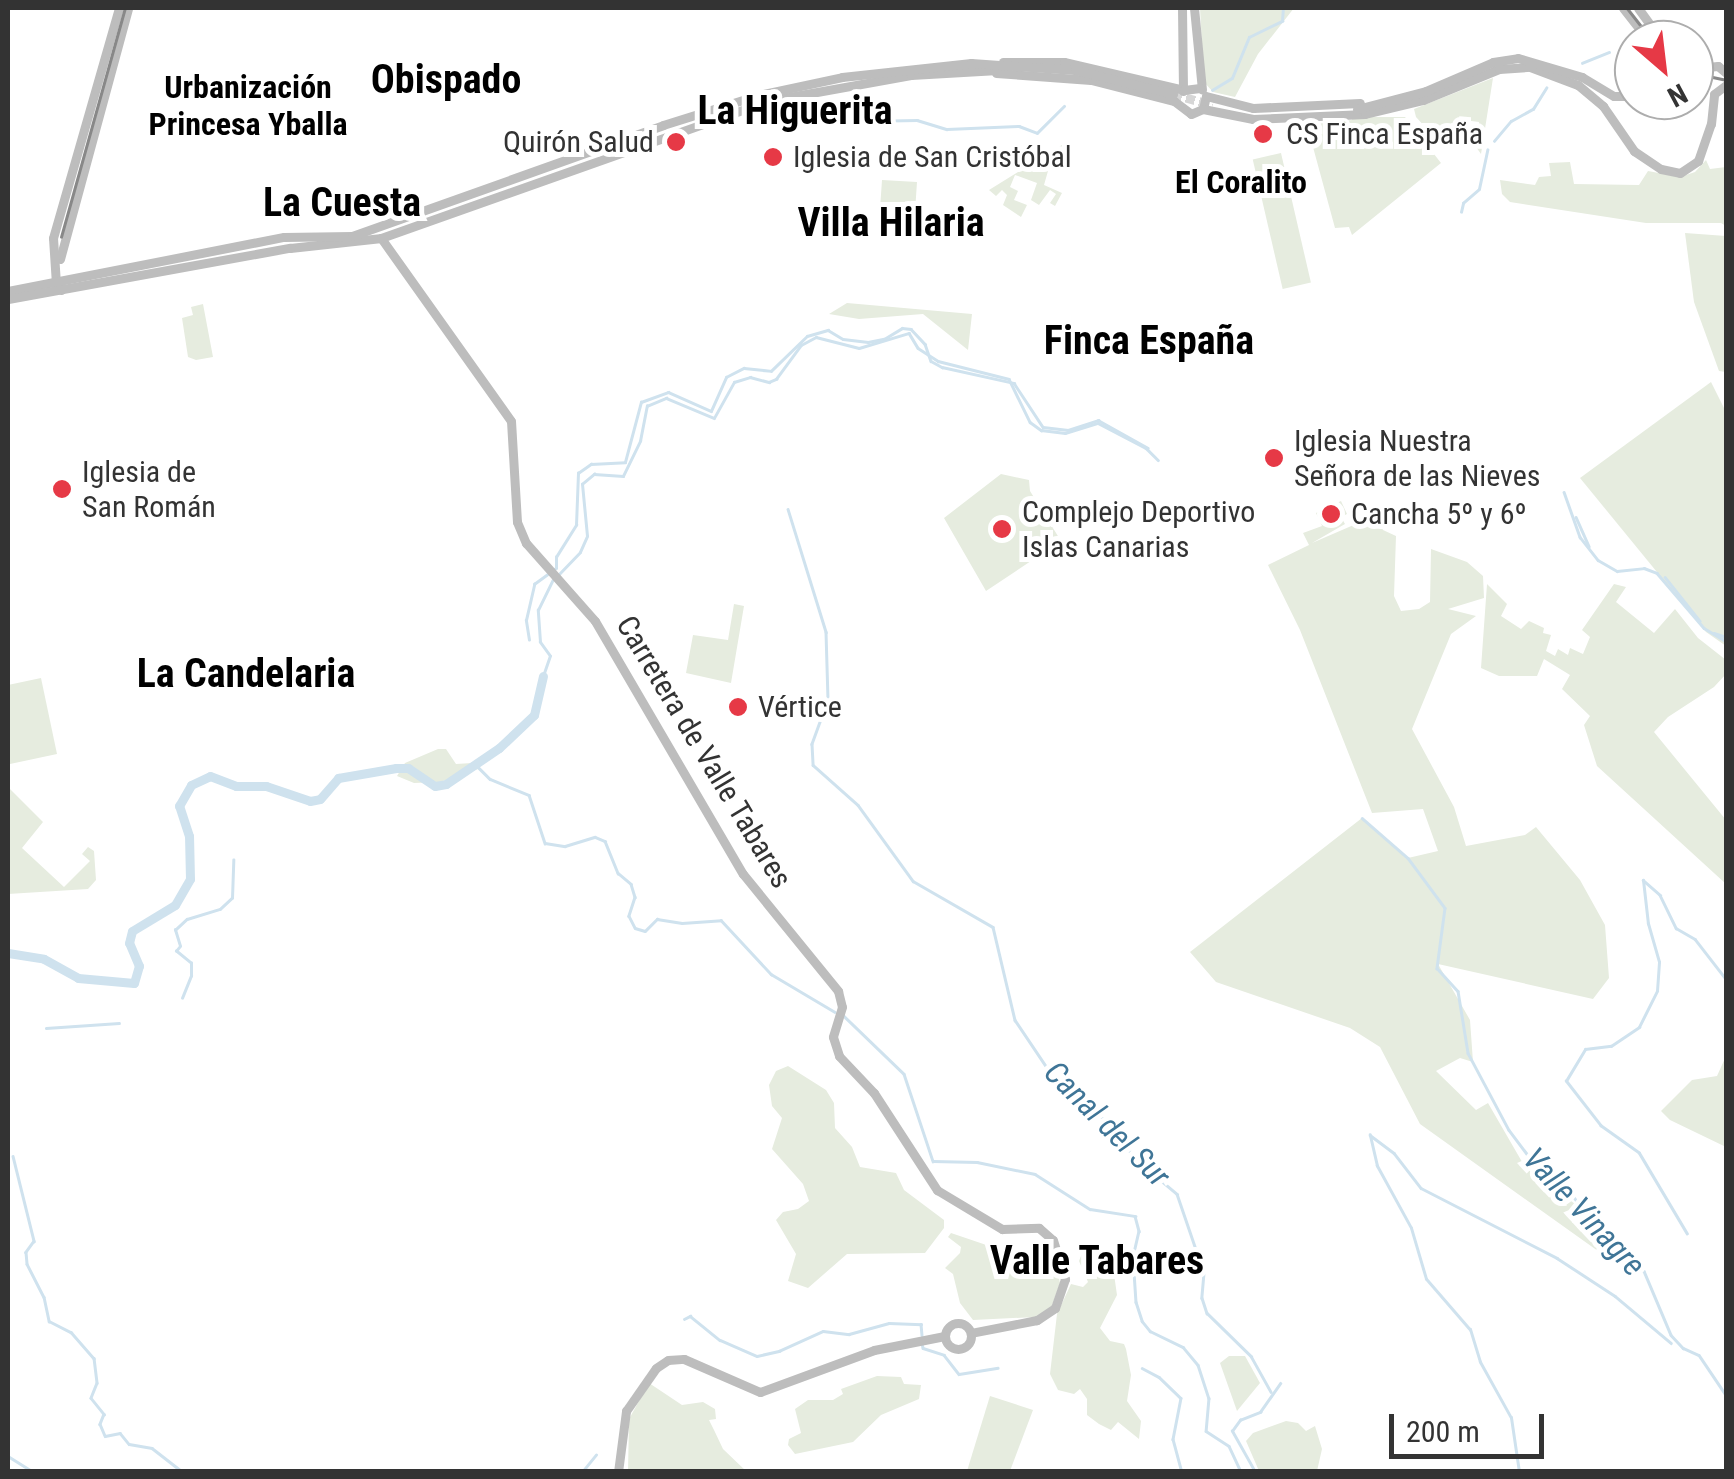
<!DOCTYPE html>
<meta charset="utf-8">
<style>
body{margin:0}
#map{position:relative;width:1734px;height:1479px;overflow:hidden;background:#fff;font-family:"Roboto Condensed",sans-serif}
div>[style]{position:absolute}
.green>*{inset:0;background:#e6ecdf;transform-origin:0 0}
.stream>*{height:2.5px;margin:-1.25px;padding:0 1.25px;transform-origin:1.25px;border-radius:1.25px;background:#cfe2ee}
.river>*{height:9px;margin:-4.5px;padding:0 4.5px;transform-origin:4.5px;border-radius:4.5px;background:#cfe2ee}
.secondary-tunnel>*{height:9px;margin-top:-4.5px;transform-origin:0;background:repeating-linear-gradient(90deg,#d6d6d6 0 9px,transparent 0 13.5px)}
.secondary>*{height:9px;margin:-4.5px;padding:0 4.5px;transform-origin:4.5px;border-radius:4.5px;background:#bdbdbd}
.secondary>.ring{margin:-4.5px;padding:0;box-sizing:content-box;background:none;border:9px solid #bdbdbd;border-radius:50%}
.tram>*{height:2.5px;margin:-1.25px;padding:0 1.25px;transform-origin:1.25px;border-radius:1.25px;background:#888}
.dots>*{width:28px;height:28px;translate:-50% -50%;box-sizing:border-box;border:5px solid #fff;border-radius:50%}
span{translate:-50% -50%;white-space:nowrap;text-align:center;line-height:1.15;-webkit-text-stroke:10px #fff;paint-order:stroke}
.poi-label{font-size:30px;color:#333}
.left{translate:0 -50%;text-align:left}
.right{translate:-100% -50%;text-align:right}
.street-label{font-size:30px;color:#333}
.neighbourhood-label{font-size:32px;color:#000;font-weight:700}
.water-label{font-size:32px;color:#3f7597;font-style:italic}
.district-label{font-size:40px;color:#000;font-weight:700}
.frame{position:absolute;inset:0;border:10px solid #333;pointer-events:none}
.north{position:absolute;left:1614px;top:20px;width:100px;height:100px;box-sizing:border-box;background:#fff;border:2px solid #adadad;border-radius:50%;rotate:152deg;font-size:28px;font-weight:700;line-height:40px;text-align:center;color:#333}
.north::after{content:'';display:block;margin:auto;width:35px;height:45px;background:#e63946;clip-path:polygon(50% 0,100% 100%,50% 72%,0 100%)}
.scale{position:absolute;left:1389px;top:1414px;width:155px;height:45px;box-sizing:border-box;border:5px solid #333;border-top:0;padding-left:12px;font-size:30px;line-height:35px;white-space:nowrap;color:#333;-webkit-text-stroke:8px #fff;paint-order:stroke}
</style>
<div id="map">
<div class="green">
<i style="clip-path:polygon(1200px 8px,1294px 8px,1258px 54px,1235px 97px,1213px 92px,1204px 82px)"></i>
<i style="clip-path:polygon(1493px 78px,1481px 154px,1476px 147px,1479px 122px,1456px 119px,1466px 133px,1445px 149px,1416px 117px,1414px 109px)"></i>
<i style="clip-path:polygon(1352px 117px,1405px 117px,1441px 163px,1352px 235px,1349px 227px,1335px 228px,1307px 125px,1352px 120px)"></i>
<i style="clip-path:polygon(1070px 140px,1057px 163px,1048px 163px,1044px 168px,1048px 171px,1044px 185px,1062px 193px,1055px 206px,1050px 203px,1056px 194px,1050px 190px,1039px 205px,1031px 200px,1037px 183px,1015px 175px,1010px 187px,1018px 191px,1014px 200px,1027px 205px,1021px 217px,1003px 205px,1007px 195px,1002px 190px,996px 196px,989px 190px)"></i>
<i style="left:1281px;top:153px;width:133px;height:29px;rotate:77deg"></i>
<i style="clip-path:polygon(1706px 160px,1710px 169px,1726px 167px,1726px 226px,1721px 223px,1646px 223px,1510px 202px,1502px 194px,1500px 180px,1535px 185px,1539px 177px,1551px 176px,1549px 163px,1570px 162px,1574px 184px,1639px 185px,1648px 171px,1680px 177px,1695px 172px)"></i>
<i style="clip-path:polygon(882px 180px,917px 182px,915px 212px,890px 214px,890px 210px,880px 209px)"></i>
<i style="clip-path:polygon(1685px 233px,1726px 236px,1726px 372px,1719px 371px,1694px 302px)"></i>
<i style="clip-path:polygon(847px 303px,972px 314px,968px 350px,923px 314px,859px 319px,829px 314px)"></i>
<i style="clip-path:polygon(203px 304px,213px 357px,196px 360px,188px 357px,182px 318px,193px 315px,191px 307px)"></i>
<i style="clip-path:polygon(1711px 382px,1726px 412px,1726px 646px,1706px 632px,1580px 478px)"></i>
<i style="clip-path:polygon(1001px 474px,1029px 480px,1030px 491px,1061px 541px,986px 591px,944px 518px)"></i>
<i style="clip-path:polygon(1341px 501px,1347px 514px,1341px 517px,1345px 524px,1312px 543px,1386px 511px,1379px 522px,1383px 530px,1396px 536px,1394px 596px,1401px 611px,1419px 609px,1430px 602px,1431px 549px,1467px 562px,1483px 576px,1484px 598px,1448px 609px,1476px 616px,1451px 634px,1412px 729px,1454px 807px,1466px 846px,1525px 835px,1536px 827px,1580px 880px,1605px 925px,1609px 978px,1593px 999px,1438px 964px,1470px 1020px,1473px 1062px,1460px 1058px,1436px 1071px,1476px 1110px,1488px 1103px,1525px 1167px,1613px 1232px,1605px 1256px,1420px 1124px,1380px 1047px,1350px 1028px,1216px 982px,1190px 952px,1362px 818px,1408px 858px,1438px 851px,1423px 809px,1372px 813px,1300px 630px,1268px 565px,1309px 545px,1303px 533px,1322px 526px,1316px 513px)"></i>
<i style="clip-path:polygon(1487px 584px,1507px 604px,1501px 616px,1521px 629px,1529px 621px,1544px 628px,1543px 633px,1551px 635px,1546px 651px,1555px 656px,1558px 649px,1568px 655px,1570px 648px,1583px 654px,1590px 637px,1582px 630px,1614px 584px,1626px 587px,1616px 602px,1654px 633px,1675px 609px,1698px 638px,1726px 660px,1726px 674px,1714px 687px,1668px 717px,1654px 732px,1726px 820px,1726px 884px,1597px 766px,1584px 725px,1590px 716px,1562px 689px,1570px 675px,1544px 659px,1537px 676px,1499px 676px,1481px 668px)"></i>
<i style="clip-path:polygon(734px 604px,744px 606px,731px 683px,686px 673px,693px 635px,728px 640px)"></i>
<i style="clip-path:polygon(41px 678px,57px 754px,10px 764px,8px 685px)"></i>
<i style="clip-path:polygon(438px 749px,446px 749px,456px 764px,472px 763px,478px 769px,440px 782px,414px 783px,397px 776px,405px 763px)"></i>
<i style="clip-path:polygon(8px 787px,43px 822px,22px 848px,64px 887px,90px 861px,82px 854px,88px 847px,94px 851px,96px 880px,88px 889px,8px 894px)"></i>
<i style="clip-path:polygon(1726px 1056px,1726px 1147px,1670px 1120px,1661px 1111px,1692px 1080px,1717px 1076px)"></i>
<i style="clip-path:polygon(788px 1066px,826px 1090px,834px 1103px,835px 1128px,852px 1147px,860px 1167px,896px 1173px,904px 1190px,944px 1220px,944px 1228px,925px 1253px,847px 1254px,808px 1288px,788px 1281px,796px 1254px,776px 1220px,783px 1212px,798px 1209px,809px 1201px,803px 1184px,772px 1149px,782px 1118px,772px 1106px,769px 1085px,776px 1071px)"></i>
<i style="clip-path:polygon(951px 1233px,1057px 1269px,1060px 1283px,1051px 1308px,1036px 1317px,973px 1320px,960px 1303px,953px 1274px,945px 1268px,960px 1253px,961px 1247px,948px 1237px)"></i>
<i style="clip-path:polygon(1092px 1248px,1103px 1252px,1113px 1267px,1117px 1295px,1100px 1328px,1110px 1341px,1124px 1344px,1126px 1349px,1131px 1375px,1127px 1401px,1141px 1421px,1139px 1439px,1118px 1422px,1111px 1430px,1099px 1424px,1087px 1415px,1087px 1399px,1080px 1389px,1074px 1394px,1058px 1390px,1050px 1374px,1057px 1314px,1071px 1284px,1083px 1287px,1088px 1282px,1079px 1261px,1083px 1251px)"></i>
<i style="clip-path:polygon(1229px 1356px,1245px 1356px,1260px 1383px,1237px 1411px,1220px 1363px)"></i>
<i style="clip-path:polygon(877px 1376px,901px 1377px,904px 1384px,921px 1385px,919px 1399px,881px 1415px,853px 1442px,795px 1454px,788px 1445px,789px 1439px,801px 1433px,795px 1409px,808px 1400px,833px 1400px,843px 1394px,841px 1389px)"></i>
<i style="clip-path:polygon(649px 1383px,682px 1405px,703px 1402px,715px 1409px,716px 1419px,709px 1420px,714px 1430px,723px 1449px,746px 1471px,628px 1472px,629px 1419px)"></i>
<i style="clip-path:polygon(990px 1396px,1033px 1410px,1010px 1471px,967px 1471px)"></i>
<i style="clip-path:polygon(1286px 1421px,1298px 1423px,1306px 1431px,1315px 1426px,1322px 1449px,1317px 1471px,1259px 1471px,1246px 1441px,1253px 1433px)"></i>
</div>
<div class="stream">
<i style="left:1582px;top:63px;width:29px;rotate:-22deg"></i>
<i style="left:1212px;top:90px;width:23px;rotate:-31deg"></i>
<i style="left:1232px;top:78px;width:44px;rotate:-67.5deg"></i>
<i style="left:1249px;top:37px;width:37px;rotate:-26deg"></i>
<i style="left:1282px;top:21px;width:13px;rotate:-86deg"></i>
<i style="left:841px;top:117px;width:20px;rotate:11deg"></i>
<i style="left:861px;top:121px;width:56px;rotate:-1deg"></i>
<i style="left:917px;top:120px;width:31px;rotate:17deg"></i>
<i style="left:947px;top:129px;width:72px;rotate:-2.4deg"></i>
<i style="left:1019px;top:126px;width:19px;rotate:21deg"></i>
<i style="left:1037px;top:133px;width:38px;rotate:-45deg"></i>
<i style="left:794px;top:129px;width:19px;rotate:-25deg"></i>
<i style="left:1494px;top:141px;width:26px;rotate:-50deg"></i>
<i style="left:1511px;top:121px;width:25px;rotate:-29deg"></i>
<i style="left:1533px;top:109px;width:25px;rotate:-58deg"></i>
<i style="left:1461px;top:212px;width:9px;rotate:-77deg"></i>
<i style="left:1463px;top:203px;width:21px;rotate:-41deg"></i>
<i style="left:1479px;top:189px;width:40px;rotate:-78deg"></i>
<i style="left:1564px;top:492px;width:48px;rotate:70.4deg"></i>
<i style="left:1580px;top:537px;width:29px;rotate:52deg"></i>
<i style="left:1598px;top:560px;width:22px;rotate:30deg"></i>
<i style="left:1617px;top:571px;width:27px;rotate:-6deg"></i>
<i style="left:1644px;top:568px;width:14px;rotate:21deg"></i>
<i style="left:1657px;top:573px;width:72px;rotate:49.5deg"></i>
<i style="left:1704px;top:628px;width:26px;rotate:31deg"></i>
<i style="left:788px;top:509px;width:129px;rotate:72.8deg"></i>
<i style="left:826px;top:632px;width:68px;rotate:88.3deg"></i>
<i style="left:828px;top:700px;width:47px;rotate:110deg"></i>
<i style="left:812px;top:744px;width:21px;rotate:87deg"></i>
<i style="left:813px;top:765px;width:60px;rotate:41.6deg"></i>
<i style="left:858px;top:805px;width:94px;rotate:54.1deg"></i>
<i style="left:913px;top:881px;width:92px;rotate:29.9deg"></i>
<i style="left:993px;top:927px;width:96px;rotate:76.7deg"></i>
<i style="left:1015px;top:1020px;width:73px;rotate:56.1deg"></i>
<i style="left:1056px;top:1081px;width:54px;rotate:37.5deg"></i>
<i style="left:1099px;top:1114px;width:62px;rotate:50.2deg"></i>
<i style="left:1139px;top:1162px;width:50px;rotate:40.1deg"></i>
<i style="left:1177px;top:1194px;width:83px;rotate:71.1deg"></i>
<i style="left:1204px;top:1273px;width:25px;rotate:95deg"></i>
<i style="left:1202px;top:1298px;width:16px;rotate:72deg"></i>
<i style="left:1207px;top:1313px;width:62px;rotate:44.3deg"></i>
<i style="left:1251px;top:1356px;width:41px;rotate:60.9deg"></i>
<i style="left:1576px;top:517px;width:32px;rotate:66deg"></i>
<i style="left:559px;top:574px;width:30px;rotate:-46deg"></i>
<i style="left:580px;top:552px;width:17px;rotate:-66deg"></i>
<i style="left:587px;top:536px;width:52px;rotate:-95.5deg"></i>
<i style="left:582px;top:484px;width:16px;rotate:-40deg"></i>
<i style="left:594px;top:474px;width:29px;rotate:4deg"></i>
<i style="left:623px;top:476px;width:39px;rotate:-64deg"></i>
<i style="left:640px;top:441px;width:36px;rotate:-79deg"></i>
<i style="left:647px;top:406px;width:21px;rotate:-23deg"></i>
<i style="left:666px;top:398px;width:52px;rotate:22.6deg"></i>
<i style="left:714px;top:418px;width:41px;rotate:-60.9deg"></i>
<i style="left:734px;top:382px;width:17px;rotate:-17deg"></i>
<i style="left:750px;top:377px;width:20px;rotate:15deg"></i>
<i style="left:769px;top:382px;width:8px;rotate:-23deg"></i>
<i style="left:776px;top:379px;width:42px;rotate:-53.7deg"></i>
<i style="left:801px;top:345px;width:17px;rotate:-28deg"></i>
<i style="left:816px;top:337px;width:44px;rotate:14.3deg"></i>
<i style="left:859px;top:348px;width:52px;rotate:-16.7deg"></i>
<i style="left:909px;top:333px;width:17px;rotate:59deg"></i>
<i style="left:918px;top:348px;width:24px;rotate:33deg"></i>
<i style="left:938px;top:361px;width:73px;rotate:14.2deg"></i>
<i style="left:1009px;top:379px;width:48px;rotate:64deg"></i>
<i style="left:1030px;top:422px;width:14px;rotate:36deg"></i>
<i style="left:1041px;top:430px;width:24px;rotate:7deg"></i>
<i style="left:1065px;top:433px;width:34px;rotate:-17deg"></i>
<i style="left:1098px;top:423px;width:54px;rotate:27.5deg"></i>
<i style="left:1146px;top:448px;width:17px;rotate:45deg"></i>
<i style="left:1665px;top:577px;width:56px;rotate:51.5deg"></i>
<i style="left:1714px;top:633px;width:13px;rotate:18deg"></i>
<i style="left:529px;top:640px;width:20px;rotate:-99deg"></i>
<i style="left:526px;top:620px;width:37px;rotate:-77deg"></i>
<i style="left:534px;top:584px;width:27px;rotate:-36deg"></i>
<i style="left:556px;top:568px;width:11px;rotate:-90deg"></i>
<i style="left:556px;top:557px;width:38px;rotate:-58deg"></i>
<i style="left:576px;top:525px;width:52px;rotate:-87.8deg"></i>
<i style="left:578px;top:473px;width:16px;rotate:-35deg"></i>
<i style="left:591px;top:464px;width:34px;rotate:-3deg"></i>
<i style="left:625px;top:462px;width:62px;rotate:-75.1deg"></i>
<i style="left:641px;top:402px;width:29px;rotate:-20deg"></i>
<i style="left:668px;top:392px;width:47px;rotate:23.8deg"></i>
<i style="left:711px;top:411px;width:37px;rotate:-66deg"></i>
<i style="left:726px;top:377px;width:20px;rotate:-27deg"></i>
<i style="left:744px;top:368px;width:27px;rotate:6deg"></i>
<i style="left:771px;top:371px;width:50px;rotate:-44.2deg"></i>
<i style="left:807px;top:336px;width:22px;rotate:-16deg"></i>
<i style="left:828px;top:330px;width:17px;rotate:31deg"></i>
<i style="left:843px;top:339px;width:25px;rotate:7deg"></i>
<i style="left:868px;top:342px;width:16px;rotate:-11deg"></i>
<i style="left:884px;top:339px;width:21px;rotate:-31deg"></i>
<i style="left:902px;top:328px;width:9px;rotate:6deg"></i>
<i style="left:911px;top:329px;width:21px;rotate:47deg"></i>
<i style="left:925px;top:344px;width:18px;rotate:71deg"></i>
<i style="left:931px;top:361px;width:13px;rotate:29deg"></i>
<i style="left:942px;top:367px;width:74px;rotate:12.5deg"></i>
<i style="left:1014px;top:383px;width:53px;rotate:56.6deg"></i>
<i style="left:1043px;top:427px;width:25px;rotate:7deg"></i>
<i style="left:1068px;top:430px;width:32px;rotate:-18deg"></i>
<i style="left:1098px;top:420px;width:57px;rotate:29.2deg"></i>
<i style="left:543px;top:676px;width:21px;rotate:-71deg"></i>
<i style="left:550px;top:656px;width:17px;rotate:-126deg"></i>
<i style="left:540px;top:642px;width:32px;rotate:-94deg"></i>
<i style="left:538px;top:610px;width:34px;rotate:-64deg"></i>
<i style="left:475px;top:764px;width:21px;rotate:45deg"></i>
<i style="left:490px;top:779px;width:42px;rotate:22.3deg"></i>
<i style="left:529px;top:795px;width:51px;rotate:71.6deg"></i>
<i style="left:545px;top:843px;width:20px;rotate:9deg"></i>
<i style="left:565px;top:846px;width:31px;rotate:-17deg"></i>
<i style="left:595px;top:837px;width:11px;rotate:22deg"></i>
<i style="left:605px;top:841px;width:35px;rotate:68deg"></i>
<i style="left:618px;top:873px;width:17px;rotate:40deg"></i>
<i style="left:631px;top:884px;width:14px;rotate:73deg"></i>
<i style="left:635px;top:897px;width:20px;rotate:108deg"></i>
<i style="left:629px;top:916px;width:13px;rotate:63deg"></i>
<i style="left:635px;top:928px;width:10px;rotate:17deg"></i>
<i style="left:645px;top:931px;width:17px;rotate:-45deg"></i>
<i style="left:657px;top:919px;width:25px;rotate:9deg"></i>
<i style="left:682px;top:923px;width:39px;rotate:-4deg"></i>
<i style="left:721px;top:920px;width:74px;rotate:47.2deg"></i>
<i style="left:771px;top:974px;width:74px;rotate:30.7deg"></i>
<i style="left:1362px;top:818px;width:61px;rotate:41deg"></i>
<i style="left:1408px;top:858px;width:62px;rotate:53.5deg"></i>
<i style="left:1445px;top:908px;width:61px;rotate:97.6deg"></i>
<i style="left:1437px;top:968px;width:31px;rotate:48deg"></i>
<i style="left:1458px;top:991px;width:63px;rotate:80.8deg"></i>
<i style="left:1468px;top:1053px;width:87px;rotate:62deg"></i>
<i style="left:1509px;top:1130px;width:30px;rotate:53deg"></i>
<i style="left:1527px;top:1154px;width:52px;rotate:40.4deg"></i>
<i style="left:1567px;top:1188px;width:39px;rotate:53deg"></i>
<i style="left:1590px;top:1219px;width:16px;rotate:18deg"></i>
<i style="left:1605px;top:1224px;width:46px;rotate:60.1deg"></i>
<i style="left:1628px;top:1264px;width:17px;rotate:24deg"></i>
<i style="left:1644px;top:1271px;width:69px;rotate:67.1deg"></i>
<i style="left:1671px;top:1335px;width:18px;rotate:47deg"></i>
<i style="left:1683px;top:1348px;width:17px;rotate:24deg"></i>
<i style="left:1699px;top:1355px;width:48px;rotate:56deg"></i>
<i style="left:182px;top:998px;width:24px;rotate:-68deg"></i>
<i style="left:191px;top:976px;width:13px;rotate:-90deg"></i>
<i style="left:191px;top:963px;width:19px;rotate:-141deg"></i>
<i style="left:176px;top:951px;width:6px;rotate:-51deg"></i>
<i style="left:180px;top:946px;width:17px;rotate:-107deg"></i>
<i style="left:175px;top:930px;width:16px;rotate:-43deg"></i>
<i style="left:187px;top:919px;width:34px;rotate:-17deg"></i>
<i style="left:220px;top:909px;width:16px;rotate:-43deg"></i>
<i style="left:232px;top:898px;width:38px;rotate:-88deg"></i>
<i style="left:844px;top:1016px;width:83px;rotate:44deg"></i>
<i style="left:904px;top:1074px;width:92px;rotate:71.6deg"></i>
<i style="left:933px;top:1161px;width:44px;rotate:1.3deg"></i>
<i style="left:977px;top:1162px;width:59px;rotate:11.7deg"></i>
<i style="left:1035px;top:1174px;width:65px;rotate:32.5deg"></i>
<i style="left:1090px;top:1209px;width:46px;rotate:8.8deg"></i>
<i style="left:1135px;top:1216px;width:16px;rotate:75deg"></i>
<i style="left:1139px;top:1231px;width:27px;rotate:103deg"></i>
<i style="left:1133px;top:1257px;width:45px;rotate:86.2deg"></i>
<i style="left:1136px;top:1302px;width:20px;rotate:72deg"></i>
<i style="left:1142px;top:1321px;width:13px;rotate:51deg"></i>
<i style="left:1150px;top:1331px;width:37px;rotate:26deg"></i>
<i style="left:1183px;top:1347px;width:23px;rotate:50deg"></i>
<i style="left:1198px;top:1365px;width:35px;rotate:72deg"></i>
<i style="left:1209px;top:1398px;width:33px;rotate:95deg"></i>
<i style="left:1206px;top:1431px;width:27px;rotate:33deg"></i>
<i style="left:1229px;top:1446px;width:29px;rotate:65deg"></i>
<i style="left:46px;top:1028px;width:73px;rotate:-3.9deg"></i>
<i style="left:13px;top:1156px;width:88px;rotate:76.1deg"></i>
<i style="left:34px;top:1241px;width:14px;rotate:126deg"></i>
<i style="left:26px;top:1252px;width:12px;rotate:85deg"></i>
<i style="left:27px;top:1264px;width:37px;rotate:63deg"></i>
<i style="left:44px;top:1297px;width:25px;rotate:78deg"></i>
<i style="left:49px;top:1321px;width:25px;rotate:27deg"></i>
<i style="left:71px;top:1332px;width:35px;rotate:49deg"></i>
<i style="left:94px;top:1358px;width:25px;rotate:83deg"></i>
<i style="left:97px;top:1383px;width:16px;rotate:112deg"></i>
<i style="left:91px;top:1398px;width:21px;rotate:51deg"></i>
<i style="left:104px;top:1414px;width:11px;rotate:112deg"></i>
<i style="left:100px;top:1424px;width:13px;rotate:67deg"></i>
<i style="left:105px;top:1436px;width:15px;rotate:-11deg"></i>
<i style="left:120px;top:1433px;width:14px;rotate:51deg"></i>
<i style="left:129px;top:1444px;width:23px;rotate:10deg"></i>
<i style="left:152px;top:1448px;width:39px;rotate:38deg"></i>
<i style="left:1687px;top:1234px;width:94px;rotate:-120.7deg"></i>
<i style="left:1639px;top:1153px;width:47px;rotate:-144.6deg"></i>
<i style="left:1601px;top:1126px;width:57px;rotate:-127.9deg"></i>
<i style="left:1566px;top:1081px;width:37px;rotate:-59deg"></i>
<i style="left:1585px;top:1049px;width:26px;rotate:-7deg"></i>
<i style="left:1611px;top:1046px;width:34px;rotate:-34deg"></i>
<i style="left:1639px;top:1027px;width:40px;rotate:-63.4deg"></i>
<i style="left:1657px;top:991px;width:29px;rotate:-86deg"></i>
<i style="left:1659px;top:962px;width:40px;rotate:-106deg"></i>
<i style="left:1648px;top:924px;width:44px;rotate:-96.5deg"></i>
<i style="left:1643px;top:880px;width:23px;rotate:41deg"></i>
<i style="left:1660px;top:895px;width:37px;rotate:64deg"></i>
<i style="left:1676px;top:928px;width:22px;rotate:30deg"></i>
<i style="left:1695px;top:939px;width:51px;rotate:52.2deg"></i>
<i style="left:684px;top:1319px;width:7px;rotate:-27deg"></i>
<i style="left:690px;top:1316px;width:38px;rotate:39deg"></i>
<i style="left:720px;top:1340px;width:40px;rotate:23.4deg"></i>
<i style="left:757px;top:1356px;width:23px;rotate:-13deg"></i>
<i style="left:779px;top:1351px;width:48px;rotate:-24.4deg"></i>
<i style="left:823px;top:1331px;width:26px;rotate:7deg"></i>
<i style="left:849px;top:1334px;width:41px;rotate:-15.4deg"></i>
<i style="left:889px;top:1323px;width:32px;rotate:2deg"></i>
<i style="left:921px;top:1324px;width:11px;rotate:85deg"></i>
<i style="left:922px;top:1343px;width:5px;rotate:79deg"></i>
<i style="left:923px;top:1348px;width:22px;rotate:18deg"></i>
<i style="left:944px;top:1355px;width:24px;rotate:52deg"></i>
<i style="left:959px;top:1374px;width:39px;rotate:-9deg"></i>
<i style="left:8px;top:1344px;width:14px;rotate:90deg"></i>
<i style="left:1142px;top:1368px;width:19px;rotate:28deg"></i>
<i style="left:1159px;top:1377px;width:30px;rotate:44deg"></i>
<i style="left:1181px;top:1398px;width:42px;rotate:101deg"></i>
<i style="left:1173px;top:1439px;width:34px;rotate:75deg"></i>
<i style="left:8px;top:1456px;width:31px;rotate:32deg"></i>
<i style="left:582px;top:1472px;width:22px;rotate:-51deg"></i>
<i style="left:1255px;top:1472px;width:47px;rotate:-119.3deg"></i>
<i style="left:1232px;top:1431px;width:14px;rotate:-54deg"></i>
<i style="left:1240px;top:1420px;width:22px;rotate:-22deg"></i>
<i style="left:1260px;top:1412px;width:35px;rotate:-55deg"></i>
<i style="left:1519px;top:1472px;width:55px;rotate:-98.4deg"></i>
<i style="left:1511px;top:1418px;width:64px;rotate:-119deg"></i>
<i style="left:1480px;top:1362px;width:34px;rotate:-107deg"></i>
<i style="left:1470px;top:1330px;width:67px;rotate:-130.8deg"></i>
<i style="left:1426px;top:1279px;width:53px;rotate:-106.4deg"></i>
<i style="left:1411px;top:1228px;width:71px;rotate:-118.7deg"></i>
<i style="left:1377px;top:1166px;width:32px;rotate:-103deg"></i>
<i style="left:1370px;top:1135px;width:30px;rotate:37deg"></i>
<i style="left:1394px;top:1153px;width:44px;rotate:52.4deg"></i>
<i style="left:1421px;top:1188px;width:153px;rotate:27.2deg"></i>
<i style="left:1557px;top:1258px;width:69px;rotate:33.2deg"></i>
<i style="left:1615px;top:1296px;width:73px;rotate:40deg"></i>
</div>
<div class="river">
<i style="left:8px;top:953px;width:36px;rotate:9deg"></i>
<i style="left:44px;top:959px;width:39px;rotate:29deg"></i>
<i style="left:78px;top:978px;width:56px;rotate:5.1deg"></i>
<i style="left:134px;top:983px;width:18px;rotate:-74deg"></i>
<i style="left:139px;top:966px;width:25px;rotate:-113deg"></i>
<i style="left:129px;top:943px;width:12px;rotate:-76deg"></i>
<i style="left:132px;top:931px;width:50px;rotate:-31.2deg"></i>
<i style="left:175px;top:905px;width:30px;rotate:-60deg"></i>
<i style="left:190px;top:879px;width:43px;rotate:-91.3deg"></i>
<i style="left:189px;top:836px;width:32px;rotate:-108deg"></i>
<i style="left:179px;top:806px;width:24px;rotate:-60deg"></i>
<i style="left:191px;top:785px;width:21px;rotate:-25deg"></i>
<i style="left:210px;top:776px;width:28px;rotate:21deg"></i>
<i style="left:236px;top:786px;width:30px"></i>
<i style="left:266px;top:786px;width:46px;rotate:18.8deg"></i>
<i style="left:310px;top:801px;width:10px;rotate:-11deg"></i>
<i style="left:320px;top:799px;width:28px;rotate:-49deg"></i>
<i style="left:338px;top:778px;width:59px;rotate:-9.8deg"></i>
<i style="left:396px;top:768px;width:12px"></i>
<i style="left:408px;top:768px;width:32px;rotate:34deg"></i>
<i style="left:435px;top:786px;width:11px;rotate:-10deg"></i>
<i style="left:446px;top:784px;width:64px;rotate:-34.2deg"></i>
<i style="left:499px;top:748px;width:48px;rotate:-43.3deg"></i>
<i style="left:534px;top:715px;width:40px;rotate:-77deg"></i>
</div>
<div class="secondary-tunnel">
<i style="left:1173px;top:94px;width:41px;rotate:15.4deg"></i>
</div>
<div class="secondary">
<i style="left:1182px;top:8px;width:83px;rotate:89.3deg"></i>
<i style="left:1194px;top:8px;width:82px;rotate:84.4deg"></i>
<i style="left:1623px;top:8px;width:41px;rotate:52deg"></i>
<i style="left:1638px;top:8px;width:39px;rotate:54deg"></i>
<i style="left:1003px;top:62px;width:61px"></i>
<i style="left:1064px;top:62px;width:123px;rotate:13.1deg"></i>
<i style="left:1184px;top:90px;width:16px;rotate:-7deg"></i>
<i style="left:1694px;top:68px;width:24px;rotate:-5deg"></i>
<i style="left:1718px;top:66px;width:11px;rotate:41deg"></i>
<i style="left:996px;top:73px;width:95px;rotate:4.2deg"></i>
<i style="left:1091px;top:80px;width:86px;rotate:14.2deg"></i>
<i style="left:1174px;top:101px;width:21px;rotate:37deg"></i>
<i style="left:1191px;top:114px;width:13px;rotate:-23deg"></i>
<i style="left:1203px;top:109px;width:13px;rotate:-77deg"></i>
<i style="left:1701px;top:88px;width:10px;rotate:-101deg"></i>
<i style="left:1699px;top:78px;width:10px;rotate:-66deg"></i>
<i style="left:1714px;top:94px;width:15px;rotate:-37deg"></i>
<i style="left:1206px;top:96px;width:49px;rotate:14.3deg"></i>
<i style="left:1253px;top:108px;width:107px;rotate:-2.7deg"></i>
<i style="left:1203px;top:109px;width:51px;rotate:11.3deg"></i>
<i style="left:1253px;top:119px;width:112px;rotate:-2.6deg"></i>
<i style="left:1365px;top:114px;width:60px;rotate:-13.6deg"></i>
<i style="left:1423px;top:100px;width:82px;rotate:-22.2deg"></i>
<i style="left:1499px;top:69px;width:31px;rotate:-4deg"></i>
<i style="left:1530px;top:67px;width:51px;rotate:20.6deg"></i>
<i style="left:1578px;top:85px;width:33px;rotate:40deg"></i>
<i style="left:1603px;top:106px;width:55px;rotate:55.4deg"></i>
<i style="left:1634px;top:151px;width:32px;rotate:34deg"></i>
<i style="left:1661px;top:169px;width:19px;rotate:12deg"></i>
<i style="left:1680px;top:173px;width:22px;rotate:-34deg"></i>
<i style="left:1698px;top:161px;width:39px;rotate:-71deg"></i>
<i style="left:1711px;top:124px;width:30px;rotate:-84deg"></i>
<i style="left:1357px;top:109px;width:71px;rotate:-14.6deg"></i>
<i style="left:1426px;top:91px;width:73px;rotate:-23.4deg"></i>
<i style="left:1493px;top:62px;width:25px;rotate:-9deg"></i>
<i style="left:1518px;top:58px;width:67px;rotate:16.5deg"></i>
<i style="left:1582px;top:77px;width:37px;rotate:31deg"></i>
<i style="left:1614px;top:96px;width:20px"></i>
<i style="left:381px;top:238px;width:224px;rotate:54.6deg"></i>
<i style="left:511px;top:421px;width:101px;rotate:86.6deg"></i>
<i style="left:517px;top:522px;width:23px;rotate:67deg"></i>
<i style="left:526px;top:543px;width:104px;rotate:48.5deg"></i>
<i style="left:595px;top:621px;width:293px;rotate:59.7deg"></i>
<i style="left:743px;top:874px;width:151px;rotate:50.9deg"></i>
<i style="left:838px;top:991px;width:16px;rotate:76deg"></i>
<i style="left:842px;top:1007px;width:31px;rotate:107deg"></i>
<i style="left:833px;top:1037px;width:20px;rotate:72deg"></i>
<i style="left:839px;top:1056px;width:51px;rotate:46.6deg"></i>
<i style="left:874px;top:1093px;width:116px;rotate:57deg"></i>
<i style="left:937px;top:1190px;width:76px;rotate:31deg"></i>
<i style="left:1002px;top:1229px;width:37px;rotate:-2deg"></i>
<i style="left:1039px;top:1228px;width:18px;rotate:41deg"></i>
<i style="left:1053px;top:1240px;width:41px;rotate:72.9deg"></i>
<i style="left:1065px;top:1279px;width:31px;rotate:109deg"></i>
<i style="left:1055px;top:1308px;width:22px;rotate:146deg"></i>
<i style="left:1037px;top:1320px;width:67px;rotate:168.9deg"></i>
<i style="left:290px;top:248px;width:92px;rotate:-6.3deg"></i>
<i style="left:381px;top:238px;width:410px;rotate:-19.5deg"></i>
<i style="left:767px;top:101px;width:146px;rotate:-10.2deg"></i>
<i style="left:911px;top:75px;width:87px;rotate:-3.3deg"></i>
<i style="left:60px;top:259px;width:260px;rotate:-74.8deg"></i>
<i style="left:61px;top:290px;width:8px;rotate:-130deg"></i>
<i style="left:56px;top:284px;width:46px;rotate:-93.7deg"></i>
<i style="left:53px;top:238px;width:239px;rotate:-74deg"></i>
<i style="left:8px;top:291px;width:281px;rotate:-11.1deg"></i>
<i style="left:284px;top:237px;width:68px;rotate:-0.8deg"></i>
<i style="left:352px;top:236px;width:330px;rotate:-19.6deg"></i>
<i style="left:663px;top:125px;width:101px;rotate:-17.4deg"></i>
<i style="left:759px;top:95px;width:85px;rotate:-12.2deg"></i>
<i style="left:842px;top:77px;width:130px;rotate:-6.2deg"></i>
<i style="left:971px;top:63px;width:104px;rotate:3.9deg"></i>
<i style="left:1075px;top:70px;width:101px;rotate:13.8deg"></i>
<i style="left:8px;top:299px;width:287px;rotate:-10.3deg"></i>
<i class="ring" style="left:945px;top:1323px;width:17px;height:17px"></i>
<i style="left:618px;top:1472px;width:62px;rotate:-82.5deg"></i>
<i style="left:626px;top:1411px;width:52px;rotate:-55.1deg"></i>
<i style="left:656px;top:1368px;width:14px;rotate:-34deg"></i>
<i style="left:668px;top:1360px;width:16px;rotate:-4deg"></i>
<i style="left:684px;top:1359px;width:83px;rotate:23.5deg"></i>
<i style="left:760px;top:1392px;width:121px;rotate:-20.2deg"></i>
<i style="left:874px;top:1350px;width:72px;rotate:-11.2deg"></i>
</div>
<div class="tram">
<i style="left:1627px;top:8px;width:41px;rotate:52deg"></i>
<i style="left:1694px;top:73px;width:33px;rotate:12deg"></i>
<i style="left:61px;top:237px;width:238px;rotate:-74.4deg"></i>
</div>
<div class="dots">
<i style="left:1263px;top:134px;background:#e63946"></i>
<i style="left:676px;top:142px;background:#e63946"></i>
<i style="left:773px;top:157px;background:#e63946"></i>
<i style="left:1274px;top:458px;background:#e63946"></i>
<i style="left:62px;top:489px;background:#e63946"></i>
<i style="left:1331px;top:514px;background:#e63946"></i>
<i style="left:1002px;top:529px;background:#e63946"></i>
<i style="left:738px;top:707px;background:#e63946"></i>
</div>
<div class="poi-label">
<span class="left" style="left:1286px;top:134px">CS Finca España</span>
<span class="right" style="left:654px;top:142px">Quirón Salud</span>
<span class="left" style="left:793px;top:157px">Iglesia de San Cristóbal</span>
<span class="left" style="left:1294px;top:458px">Iglesia Nuestra<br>Señora de las Nieves</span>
<span class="left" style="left:82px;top:489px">Iglesia de<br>San Román</span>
<span class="left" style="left:1022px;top:529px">Complejo Deportivo<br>Islas Canarias</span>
<span class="left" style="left:1351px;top:514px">Cancha 5º y 6º</span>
<span class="left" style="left:758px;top:707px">Vértice</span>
</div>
<div class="street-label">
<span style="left:704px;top:752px;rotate:59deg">Carretera de Valle Tabares</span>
</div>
<div class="neighbourhood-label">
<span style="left:248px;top:106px">Urbanización<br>Princesa Yballa</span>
<span style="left:1241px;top:182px">El Coralito</span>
</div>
<div class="water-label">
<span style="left:1107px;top:1124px;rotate:45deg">Canal del Sur</span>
<span style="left:1584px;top:1212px;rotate:47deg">Valle Vinagre</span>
</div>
<div class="district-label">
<span style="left:446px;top:80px">Obispado</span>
<span style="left:795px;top:111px">La Higuerita</span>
<span style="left:342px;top:203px">La Cuesta</span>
<span style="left:891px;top:223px">Villa Hilaria</span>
<span style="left:1149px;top:341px">Finca España</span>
<span style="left:246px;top:674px">La Candelaria</span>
<span style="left:1097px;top:1261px">Valle Tabares</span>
</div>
<div class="frame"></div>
<div class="north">N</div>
<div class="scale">200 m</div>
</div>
